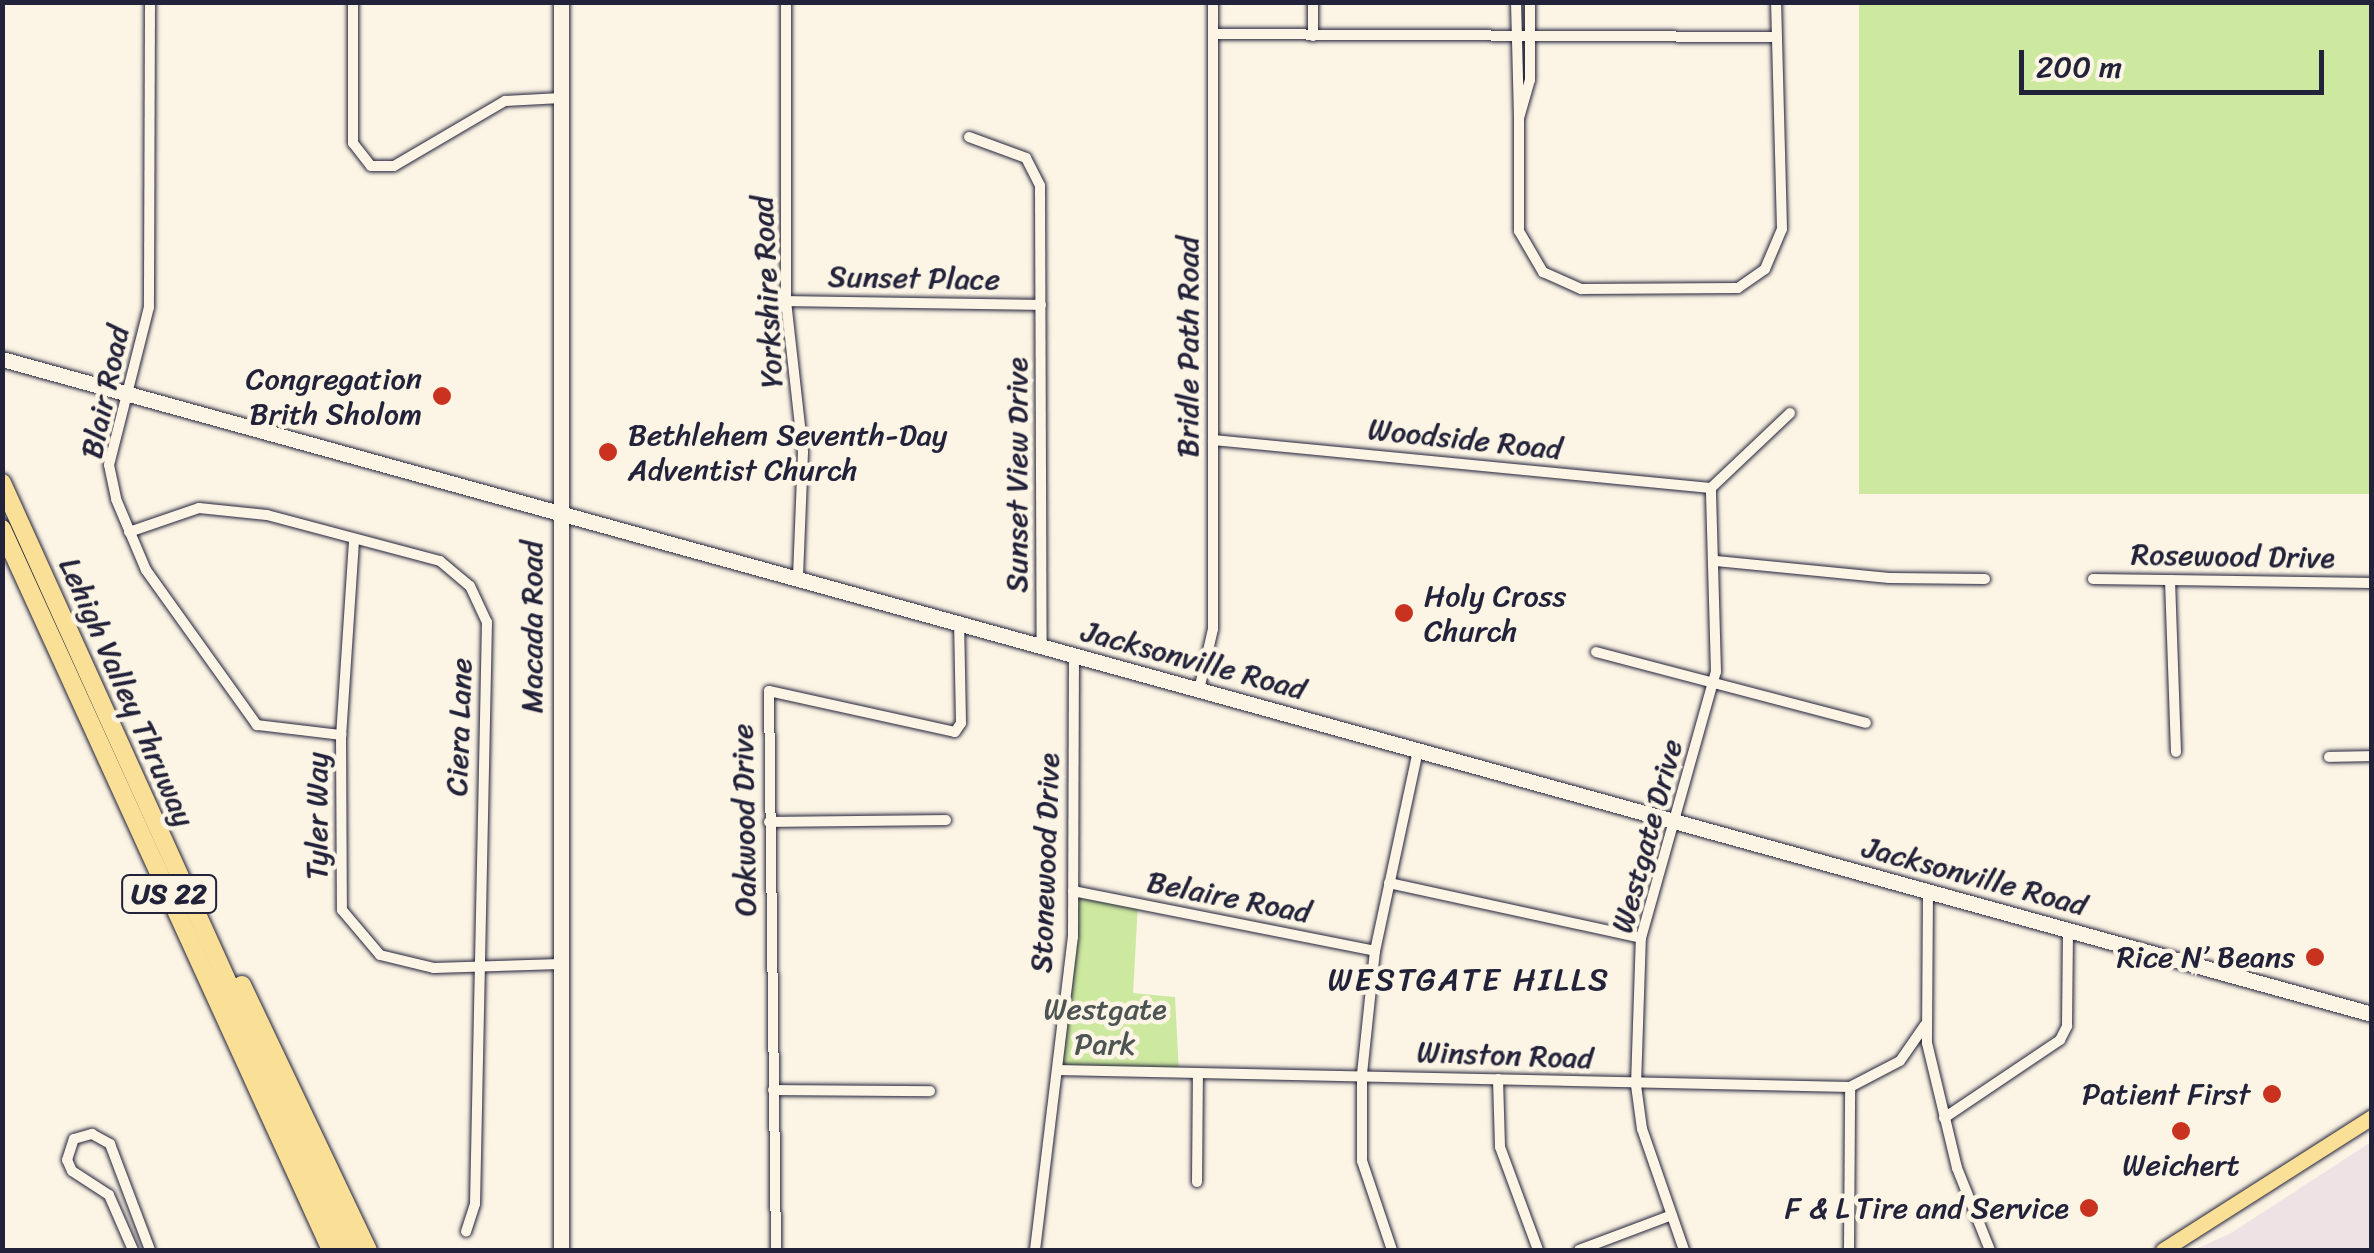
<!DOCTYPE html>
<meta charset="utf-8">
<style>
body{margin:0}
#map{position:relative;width:2374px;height:1253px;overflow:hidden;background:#fcf5e5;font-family:Sriracha,sans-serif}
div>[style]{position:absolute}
.built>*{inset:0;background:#efe2e4}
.green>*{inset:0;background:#cde89f;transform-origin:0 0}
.roads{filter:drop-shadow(0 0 2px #22223b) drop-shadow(0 0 2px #22223b)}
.street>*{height:10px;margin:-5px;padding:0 5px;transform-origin:5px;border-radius:5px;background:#fcf5e5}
.secondary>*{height:15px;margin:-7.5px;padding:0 7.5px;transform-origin:7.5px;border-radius:7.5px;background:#fcf5e5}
.primary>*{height:15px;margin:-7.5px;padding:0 7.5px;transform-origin:7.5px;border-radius:7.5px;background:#fadf96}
.highway>*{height:18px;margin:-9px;padding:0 9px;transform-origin:9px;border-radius:9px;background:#fadf96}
.dots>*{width:28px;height:28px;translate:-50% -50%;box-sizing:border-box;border:5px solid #fcf5e5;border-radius:50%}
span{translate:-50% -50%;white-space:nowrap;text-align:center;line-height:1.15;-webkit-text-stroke:9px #fcf5e5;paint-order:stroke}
.shield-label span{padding:2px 8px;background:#fcf5e5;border:2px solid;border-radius:8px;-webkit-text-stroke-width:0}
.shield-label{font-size:28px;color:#22223b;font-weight:700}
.street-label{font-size:30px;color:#22223b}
.poi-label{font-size:30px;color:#22223b}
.right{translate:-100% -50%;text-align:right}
.left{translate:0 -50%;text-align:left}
.park-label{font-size:30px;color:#4d5454}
.neighbourhood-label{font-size:32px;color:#22223b;letter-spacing:2.5px}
.frame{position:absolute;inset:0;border:5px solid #22223b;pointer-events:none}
.scale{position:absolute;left:2019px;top:50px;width:305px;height:45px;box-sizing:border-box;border:5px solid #22223b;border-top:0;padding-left:12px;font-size:30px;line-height:35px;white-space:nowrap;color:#22223b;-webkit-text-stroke:8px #fcf5e5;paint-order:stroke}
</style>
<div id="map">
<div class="built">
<i style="clip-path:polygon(2371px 1142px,2371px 1250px,2194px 1250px,2231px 1233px)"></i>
</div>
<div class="green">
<i style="left:1859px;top:3px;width:512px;height:491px"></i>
<i style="clip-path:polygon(1073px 891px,1138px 904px,1133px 993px,1175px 997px,1179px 1073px,1057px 1070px)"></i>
</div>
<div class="roads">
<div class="street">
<i style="left:150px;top:2px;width:305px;rotate:90.2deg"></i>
<i style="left:149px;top:307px;width:163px;rotate:104.2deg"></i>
<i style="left:109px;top:465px;width:35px;rotate:78deg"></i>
<i style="left:116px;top:499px;width:77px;rotate:67.1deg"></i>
<i style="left:146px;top:570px;width:191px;rotate:54.4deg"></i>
<i style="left:257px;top:725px;width:85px;rotate:6.8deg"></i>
<i style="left:353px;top:2px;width:141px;rotate:90deg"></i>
<i style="left:353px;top:143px;width:29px;rotate:52deg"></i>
<i style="left:371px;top:166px;width:23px"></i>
<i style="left:394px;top:166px;width:129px;rotate:-30.4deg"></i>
<i style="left:505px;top:101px;width:56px;rotate:-3.1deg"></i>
<i style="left:786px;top:2px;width:299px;rotate:90deg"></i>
<i style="left:786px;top:301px;width:152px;rotate:83.6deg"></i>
<i style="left:803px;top:452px;width:126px;rotate:92.3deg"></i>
<i style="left:1313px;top:2px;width:34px;rotate:90deg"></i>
<i style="left:1516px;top:2px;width:116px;rotate:88.5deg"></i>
<i style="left:1519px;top:118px;width:40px;rotate:-74deg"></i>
<i style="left:1530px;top:80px;width:78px;rotate:-90deg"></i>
<i style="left:1213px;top:34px;width:560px;rotate:0.31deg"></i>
<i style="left:1519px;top:118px;width:113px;rotate:90deg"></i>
<i style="left:1519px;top:231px;width:48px;rotate:59.7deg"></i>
<i style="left:1543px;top:272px;width:42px;rotate:24.1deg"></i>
<i style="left:1581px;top:289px;width:157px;rotate:-0.4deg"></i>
<i style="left:1738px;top:288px;width:33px;rotate:-35deg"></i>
<i style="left:1765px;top:269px;width:43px;rotate:-67deg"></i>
<i style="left:1782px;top:229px;width:227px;rotate:-91.5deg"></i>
<i style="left:969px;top:137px;width:61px;rotate:20.2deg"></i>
<i style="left:1026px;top:158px;width:31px;rotate:63deg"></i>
<i style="left:1040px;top:186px;width:460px;rotate:89.8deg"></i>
<i style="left:786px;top:301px;width:255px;rotate:0.9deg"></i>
<i style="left:1213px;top:440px;width:500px;rotate:5.51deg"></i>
<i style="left:1711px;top:488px;width:109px;rotate:-43.5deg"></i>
<i style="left:129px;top:532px;width:74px;rotate:-18.9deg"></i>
<i style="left:199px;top:508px;width:68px;rotate:5.9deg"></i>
<i style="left:267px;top:515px;width:179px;rotate:14.9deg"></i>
<i style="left:440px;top:561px;width:39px;rotate:40deg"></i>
<i style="left:470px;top:586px;width:40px;rotate:65deg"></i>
<i style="left:487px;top:622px;width:582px;rotate:91.18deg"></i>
<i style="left:475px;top:1204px;width:29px;rotate:108deg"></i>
<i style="left:354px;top:541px;width:194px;rotate:93.8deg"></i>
<i style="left:341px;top:735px;width:175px;rotate:89.7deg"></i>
<i style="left:342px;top:910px;width:59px;rotate:49.8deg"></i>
<i style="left:380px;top:955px;width:56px;rotate:13.5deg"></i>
<i style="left:434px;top:968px;width:126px;rotate:-1.8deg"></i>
<i style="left:1716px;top:561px;width:174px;rotate:5.6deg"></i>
<i style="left:1889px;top:578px;width:96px;rotate:0.6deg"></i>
<i style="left:2093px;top:579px;width:279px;rotate:0.8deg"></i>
<i style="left:2170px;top:580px;width:172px;rotate:88deg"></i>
<i style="left:1596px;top:652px;width:279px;rotate:14.7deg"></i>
<i style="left:1199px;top:690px;width:63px;rotate:-77.1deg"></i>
<i style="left:1213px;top:629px;width:627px;rotate:-90deg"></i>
<i style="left:2329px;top:757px;width:43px;rotate:-1.3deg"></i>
<i style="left:769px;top:822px;width:177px;rotate:-0.6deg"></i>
<i style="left:1389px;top:883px;width:258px;rotate:12.3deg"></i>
<i style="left:1073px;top:891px;width:308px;rotate:11.2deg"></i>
<i style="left:1928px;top:892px;width:151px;rotate:90.4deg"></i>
<i style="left:1927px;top:1043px;width:129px;rotate:76.5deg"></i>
<i style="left:1957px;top:1168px;width:88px;rotate:68.1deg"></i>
<i style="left:1057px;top:1070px;width:793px;rotate:1.23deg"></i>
<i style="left:1850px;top:1087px;width:56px;rotate:-27.5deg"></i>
<i style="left:1900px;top:1061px;width:44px;rotate:-55.2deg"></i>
<i style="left:1498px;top:1079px;width:68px;rotate:88.3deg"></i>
<i style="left:1500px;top:1147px;width:110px;rotate:69.7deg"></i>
<i style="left:773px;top:1090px;width:157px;rotate:0.4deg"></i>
<i style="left:1944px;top:1118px;width:140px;rotate:-33.9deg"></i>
<i style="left:2060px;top:1040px;width:16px;rotate:-63deg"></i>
<i style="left:2067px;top:1026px;width:96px;rotate:-89.4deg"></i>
<i style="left:1197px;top:1182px;width:108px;rotate:-89.5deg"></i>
<i style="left:133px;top:1250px;width:60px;rotate:-113.6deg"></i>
<i style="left:109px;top:1195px;width:44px;rotate:-147deg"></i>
<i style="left:72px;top:1171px;width:12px;rotate:-114deg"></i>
<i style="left:67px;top:1160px;width:22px;rotate:-72deg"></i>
<i style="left:74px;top:1139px;width:19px;rotate:-16deg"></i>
<i style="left:92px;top:1134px;width:21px;rotate:29deg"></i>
<i style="left:110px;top:1144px;width:113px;rotate:69.3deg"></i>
<i style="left:776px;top:1250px;width:559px;rotate:-90.72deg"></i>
<i style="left:769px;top:691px;width:190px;rotate:12.4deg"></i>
<i style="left:955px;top:732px;width:11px;rotate:-56deg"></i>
<i style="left:961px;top:723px;width:100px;rotate:-91.1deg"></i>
<i style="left:1035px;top:1250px;width:315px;rotate:-83.1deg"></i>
<i style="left:1073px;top:937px;width:282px;rotate:-89.8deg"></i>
<i style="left:1392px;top:1250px;width:94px;rotate:-108.6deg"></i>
<i style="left:1362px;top:1161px;width:87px;rotate:-90deg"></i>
<i style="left:1362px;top:1074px;width:124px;rotate:-84deg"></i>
<i style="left:1375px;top:951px;width:206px;rotate:-77.9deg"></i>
<i style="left:1579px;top:1250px;width:99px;rotate:-20.6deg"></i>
<i style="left:1684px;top:1250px;width:128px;rotate:-109.1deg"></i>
<i style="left:1642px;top:1129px;width:44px;rotate:-97.8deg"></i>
<i style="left:1636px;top:1085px;width:147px;rotate:-88.1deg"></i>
<i style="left:1641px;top:938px;width:276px;rotate:-74.3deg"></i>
<i style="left:1716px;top:672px;width:184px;rotate:-91.6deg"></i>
<i style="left:1849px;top:1250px;width:163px;rotate:-89.6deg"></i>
</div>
<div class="secondary">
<i style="left:561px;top:2px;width:1248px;rotate:90deg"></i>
<i style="left:2px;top:359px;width:2459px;rotate:15.45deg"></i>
</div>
<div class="primary">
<i style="left:2163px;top:1250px;width:248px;rotate:-32.5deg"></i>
</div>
<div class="highway">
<i style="left:2px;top:483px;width:842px;rotate:65.66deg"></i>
<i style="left:2px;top:529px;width:793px;rotate:65.47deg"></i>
<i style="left:242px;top:985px;width:293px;rotate:64.6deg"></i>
</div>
</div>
<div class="dots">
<i style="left:442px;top:396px;background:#c8321e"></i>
<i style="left:608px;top:452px;background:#c8321e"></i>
<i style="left:1404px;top:613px;background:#c8321e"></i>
<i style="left:2315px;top:957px;background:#c8321e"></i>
<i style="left:2272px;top:1094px;background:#c8321e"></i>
<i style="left:2181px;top:1131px;background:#c8321e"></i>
<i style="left:2089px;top:1208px;background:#c8321e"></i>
</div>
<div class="shield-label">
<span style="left:169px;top:894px">US 22</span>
</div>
<div class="street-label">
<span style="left:914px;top:278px;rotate:1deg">Sunset Place</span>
<span style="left:767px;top:292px;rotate:-93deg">Yorkshire Road</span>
<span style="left:1188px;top:347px;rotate:-90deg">Bridle Path Road</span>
<span style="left:105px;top:392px;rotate:-78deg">Blair Road</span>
<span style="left:1465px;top:439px;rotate:6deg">Woodside Road</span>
<span style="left:1017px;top:475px;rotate:-90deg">Sunset View Drive</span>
<span style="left:2233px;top:556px;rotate:1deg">Rosewood Drive</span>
<span style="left:532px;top:627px;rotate:-90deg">Macada Road</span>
<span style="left:1194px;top:660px;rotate:15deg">Jacksonville Road</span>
<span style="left:127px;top:692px;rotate:66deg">Lehigh Valley Thruway</span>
<span style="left:459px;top:727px;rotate:-88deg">Ciera Lane</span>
<span style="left:317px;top:816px;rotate:-90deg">Tyler Way</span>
<span style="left:744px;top:820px;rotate:-91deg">Oakwood Drive</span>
<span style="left:1647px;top:836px;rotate:-75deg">Westgate Drive</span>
<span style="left:1045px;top:863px;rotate:-88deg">Stonewood Drive</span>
<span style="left:1975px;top:876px;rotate:15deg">Jacksonville Road</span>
<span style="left:1229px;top:897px;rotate:11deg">Belaire Road</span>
<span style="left:1505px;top:1055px;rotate:2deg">Winston Road</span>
</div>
<div class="poi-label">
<span class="right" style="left:422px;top:396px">Congregation<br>Brith Sholom</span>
<span class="left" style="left:628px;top:452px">Bethlehem Seventh-Day<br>Adventist Church</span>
<span class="left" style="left:1424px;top:613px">Holy Cross<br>Church</span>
<span class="right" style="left:2295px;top:957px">Rice N’ Beans</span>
<span class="right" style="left:2250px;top:1094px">Patient First</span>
<span style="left:2181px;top:1165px">Weichert</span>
<span class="right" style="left:2069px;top:1208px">F &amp; L Tire and Service</span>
</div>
<div class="park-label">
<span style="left:1105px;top:1026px">Westgate<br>Park</span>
</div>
<div class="neighbourhood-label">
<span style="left:1469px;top:980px">WESTGATE HILLS</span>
</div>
<div class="frame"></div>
<div class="scale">200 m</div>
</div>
